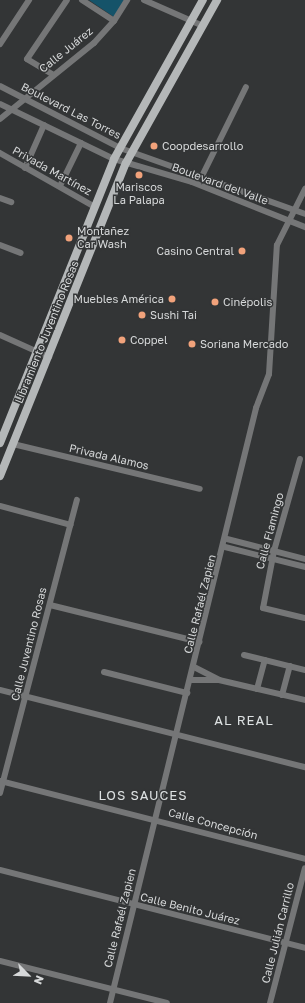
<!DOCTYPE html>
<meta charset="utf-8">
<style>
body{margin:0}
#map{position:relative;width:305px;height:1003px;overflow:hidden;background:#333536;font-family:"Golos Text",sans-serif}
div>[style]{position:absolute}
.green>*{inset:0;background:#155369}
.minor>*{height:6px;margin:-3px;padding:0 3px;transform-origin:3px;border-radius:3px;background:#757677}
.major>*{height:8px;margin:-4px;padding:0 4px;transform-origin:4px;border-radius:4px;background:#b4b7b8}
.dots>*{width:11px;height:11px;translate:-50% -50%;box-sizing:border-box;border:2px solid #333536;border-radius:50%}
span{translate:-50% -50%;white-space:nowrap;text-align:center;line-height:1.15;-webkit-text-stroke:3px #333536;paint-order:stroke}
.street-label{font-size:11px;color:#d6d8d9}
.poi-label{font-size:11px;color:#d6d8d9}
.left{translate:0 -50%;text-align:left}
.right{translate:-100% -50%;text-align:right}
.quarter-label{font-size:13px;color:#dde1e2;letter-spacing:1px}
.north{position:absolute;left:8px;top:955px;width:40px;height:40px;-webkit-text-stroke:3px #333536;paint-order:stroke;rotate:114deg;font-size:11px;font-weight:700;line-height:16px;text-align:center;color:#d6d8d9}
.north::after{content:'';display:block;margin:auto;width:14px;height:18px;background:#d6d8d9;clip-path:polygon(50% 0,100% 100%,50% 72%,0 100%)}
</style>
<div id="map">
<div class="green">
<i style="clip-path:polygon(89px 0,124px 0,114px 17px)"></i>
</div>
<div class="minor">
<i style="left:82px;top:0;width:38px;rotate:33deg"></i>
<i style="left:144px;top:0;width:64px;rotate:23.8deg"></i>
<i style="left:0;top:44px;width:53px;rotate:-56.6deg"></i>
<i style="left:52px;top:74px;width:29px;rotate:-149deg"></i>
<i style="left:27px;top:59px;width:71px;rotate:-55.9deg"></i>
<i style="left:0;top:86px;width:135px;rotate:27.3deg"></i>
<i style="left:120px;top:148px;width:196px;rotate:19.6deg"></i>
<i style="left:0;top:104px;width:127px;rotate:25.8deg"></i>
<i style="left:114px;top:159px;width:81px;rotate:16.4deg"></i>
<i style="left:192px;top:182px;width:122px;rotate:21.7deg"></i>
<i style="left:0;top:119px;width:121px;rotate:-39deg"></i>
<i style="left:94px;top:43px;width:30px;rotate:-48deg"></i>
<i style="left:114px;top:21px;width:25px;rotate:-58deg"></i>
<i style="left:0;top:153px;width:109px;rotate:29.6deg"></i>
<i style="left:25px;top:168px;width:47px;rotate:-66.2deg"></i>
<i style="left:202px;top:176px;width:99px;rotate:-63.7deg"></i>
<i style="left:60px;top:186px;width:48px;rotate:-64deg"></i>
<i style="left:0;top:198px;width:12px;rotate:20deg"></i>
<i style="left:0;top:245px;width:22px;rotate:21deg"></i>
<i style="left:0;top:335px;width:54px;rotate:24.2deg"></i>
<i style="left:13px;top:444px;width:192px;rotate:13.5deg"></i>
<i style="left:300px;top:459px;width:96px;rotate:105.8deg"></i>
<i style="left:274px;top:551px;width:58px;rotate:100.9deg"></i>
<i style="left:263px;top:608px;width:43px;rotate:13.4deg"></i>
<i style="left:0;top:506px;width:73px;rotate:15deg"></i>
<i style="left:227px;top:539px;width:81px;rotate:14.4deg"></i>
<i style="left:225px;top:547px;width:82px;rotate:14deg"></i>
<i style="left:50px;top:605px;width:154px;rotate:13.9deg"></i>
<i style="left:244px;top:655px;width:63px;rotate:13.8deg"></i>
<i style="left:194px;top:667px;width:28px;rotate:27deg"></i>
<i style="left:219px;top:680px;width:88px;rotate:13.1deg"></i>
<i style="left:104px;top:672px;width:86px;rotate:14.2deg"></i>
<i style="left:191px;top:680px;width:28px"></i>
<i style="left:257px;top:689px;width:30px;rotate:-75deg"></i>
<i style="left:0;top:690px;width:315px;rotate:14.2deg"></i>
<i style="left:282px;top:695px;width:30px;rotate:-75deg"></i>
<i style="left:0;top:781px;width:315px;rotate:14.3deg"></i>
<i style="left:0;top:793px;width:303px;rotate:-75.3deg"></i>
<i style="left:0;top:870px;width:315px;rotate:14.3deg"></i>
<i style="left:0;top:961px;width:172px;rotate:14.1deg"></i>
<i style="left:110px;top:1003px;width:613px;rotate:-76.21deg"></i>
<i style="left:256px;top:408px;width:36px;rotate:-69deg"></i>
<i style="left:269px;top:374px;width:129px;rotate:-86.5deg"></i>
<i style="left:277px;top:245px;width:63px;rotate:-63.4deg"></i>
<i style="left:270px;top:1003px;width:139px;rotate:-75.5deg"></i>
</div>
<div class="major">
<i style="left:0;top:443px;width:306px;rotate:-68.1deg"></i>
<i style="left:114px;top:159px;width:182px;rotate:-60.8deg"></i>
<i style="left:0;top:476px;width:337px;rotate:-68.1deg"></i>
<i style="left:126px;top:163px;width:187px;rotate:-60.8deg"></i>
</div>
<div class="dots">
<i style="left:154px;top:146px;background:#f1a27b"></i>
<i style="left:139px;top:175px;background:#f1a27b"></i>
<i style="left:69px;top:238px;background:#f1a27b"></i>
<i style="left:242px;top:251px;background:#f1a27b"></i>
<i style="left:172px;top:299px;background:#f1a27b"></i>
<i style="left:215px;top:302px;background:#f1a27b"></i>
<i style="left:142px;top:315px;background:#f1a27b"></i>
<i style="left:122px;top:340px;background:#f1a27b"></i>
<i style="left:192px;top:344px;background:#f1a27b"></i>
</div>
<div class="street-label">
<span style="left:66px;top:50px;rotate:-39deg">Calle Juárez</span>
<span style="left:71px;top:111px;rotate:27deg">Boulevard Las Torres</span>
<span style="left:52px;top:171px;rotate:29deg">Privada Martínez</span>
<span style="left:220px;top:184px;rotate:20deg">Boulevard del Valle</span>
<span style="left:47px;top:332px;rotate:-68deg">Libramiento Juventino Rosas</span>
<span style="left:109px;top:457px;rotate:13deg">Privada Alamos</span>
<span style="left:270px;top:531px;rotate:-75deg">Calle Flamingo</span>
<span style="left:200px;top:604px;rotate:-76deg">Calle Rafaél Zapien</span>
<span style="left:29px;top:644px;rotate:-76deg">Calle Juventino Rosas</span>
<span style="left:213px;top:824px;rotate:15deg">Calle Concepción</span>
<span style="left:190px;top:909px;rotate:14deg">Calle Benito Juárez</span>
<span style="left:120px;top:918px;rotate:-76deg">Calle Rafaél Zapien</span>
<span style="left:278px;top:933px;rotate:-76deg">Calle Julián Carrillo</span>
</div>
<div class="poi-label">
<span class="left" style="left:162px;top:146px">Coopdesarrollo</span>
<span style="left:139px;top:194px">Mariscos<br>La Palapa</span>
<span class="left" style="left:77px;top:238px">Montañez<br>Car Wash</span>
<span class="right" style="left:234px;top:251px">Casino Central</span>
<span class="right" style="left:164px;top:299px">Muebles América</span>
<span class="left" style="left:223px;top:302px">Cinépolis</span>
<span class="left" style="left:150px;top:315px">Sushi Tai</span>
<span class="left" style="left:130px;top:340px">Coppel</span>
<span class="left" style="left:200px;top:344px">Soriana Mercado</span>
</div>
<div class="quarter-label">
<span style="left:244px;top:720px">AL REAL</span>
<span style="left:143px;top:795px">LOS SAUCES</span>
</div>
<div class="north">N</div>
</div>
